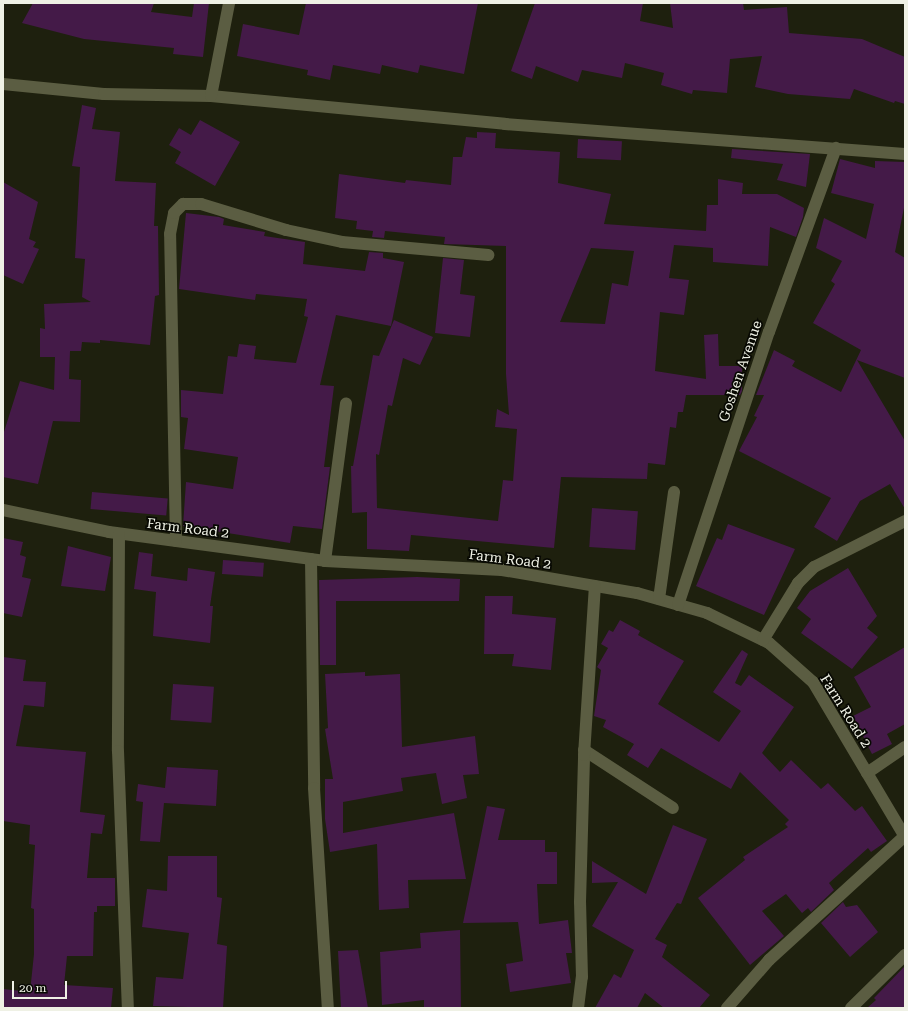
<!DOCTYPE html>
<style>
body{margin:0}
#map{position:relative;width:908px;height:1011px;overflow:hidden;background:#1e200e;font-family:"Roboto Serif",serif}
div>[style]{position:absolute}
.building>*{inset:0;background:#441a48;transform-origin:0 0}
.street>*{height:12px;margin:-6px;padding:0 6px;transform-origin:6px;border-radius:6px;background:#5b5d42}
span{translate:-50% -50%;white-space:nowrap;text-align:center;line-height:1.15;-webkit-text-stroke:3.5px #080903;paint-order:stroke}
.street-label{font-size:14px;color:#eff1e5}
.frame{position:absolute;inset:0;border:4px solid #eff1e5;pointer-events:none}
.scale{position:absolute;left:12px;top:981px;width:55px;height:18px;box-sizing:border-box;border:2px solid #eff1e5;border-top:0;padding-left:5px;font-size:12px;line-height:14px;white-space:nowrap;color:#eff1e5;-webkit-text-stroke:3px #080903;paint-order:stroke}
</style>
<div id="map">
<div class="building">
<i style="clip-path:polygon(33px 3px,154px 3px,151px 12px,192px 17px,194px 3px,209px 3px,203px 57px,173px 54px,174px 48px,84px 39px,22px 23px)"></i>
<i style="clip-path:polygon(306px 3px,478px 3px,464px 74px,420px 65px,418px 73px,382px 65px,380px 74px,333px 65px,330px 80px,307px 75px,308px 70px,237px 56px,243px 24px,299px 35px)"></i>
<i style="clip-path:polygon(535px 3px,643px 3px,640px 21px,673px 28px,670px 3px,743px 3px,744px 10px,787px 7px,789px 33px,862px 39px,905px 57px,905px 104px,895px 101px,894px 103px,854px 89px,850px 99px,788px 94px,755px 87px,762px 56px,730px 59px,727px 93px,693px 90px,692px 94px,661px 85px,664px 73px,625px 63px,622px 78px,582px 70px,578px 82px,536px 66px,532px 79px,511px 71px)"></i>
<i style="clip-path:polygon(82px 105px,96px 108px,92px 129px,120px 132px,115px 181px,156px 183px,154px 226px,158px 226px,159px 295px,155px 296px,150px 345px,100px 340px,100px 343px,82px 342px,81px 351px,70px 351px,69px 379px,81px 380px,80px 422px,53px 421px,38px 484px,3px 477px,3px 435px,20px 381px,54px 390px,55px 357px,40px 357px,40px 328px,45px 329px,44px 304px,91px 302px,82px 297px,85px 259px,75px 258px,80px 167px,72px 166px)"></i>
<i style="clip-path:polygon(200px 120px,240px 142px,215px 186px,175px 163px,181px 152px,169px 145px,179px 128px,191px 135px)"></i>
<i style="clip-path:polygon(evenodd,477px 132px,496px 133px,495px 148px,560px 152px,558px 183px,611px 194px,604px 224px,706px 231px,707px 205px,718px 205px,718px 179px,743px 183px,742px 194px,777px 194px,804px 208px,803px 217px,796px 237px,770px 227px,768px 266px,713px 262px,713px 248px,674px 245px,669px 278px,689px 280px,684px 315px,660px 312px,655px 371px,706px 379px,704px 335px,718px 334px,719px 366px,742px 366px,742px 391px,740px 395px,686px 395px,683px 412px,678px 412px,676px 428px,670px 427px,665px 465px,648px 463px,647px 479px,561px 477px,554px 548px,411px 535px,409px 551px,367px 549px,367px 512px,352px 513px,351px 466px,353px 466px,373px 355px,379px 356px,394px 320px,433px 337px,420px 365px,403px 358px,392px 406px,388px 405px,379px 455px,376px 454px,377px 508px,498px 521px,503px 480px,513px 481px,517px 429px,495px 427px,497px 409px,509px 415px,506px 374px,506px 246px,444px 244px,445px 237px,385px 231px,384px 238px,372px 237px,373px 231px,356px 229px,357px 221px,335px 218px,339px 174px,405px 183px,406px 180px,451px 185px,453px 157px,462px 157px,466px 137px,477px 138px,477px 132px,591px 248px,634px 251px,628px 286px,612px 283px,605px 324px,560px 322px,591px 248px)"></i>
<i style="left:578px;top:139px;width:44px;height:19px;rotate:3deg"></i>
<i style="clip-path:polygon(732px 149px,810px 154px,806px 187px,777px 180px,783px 164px,731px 158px)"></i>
<i style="clip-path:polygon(840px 159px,875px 168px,875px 161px,905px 162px,905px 203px,895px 252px,905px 258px,905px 378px,857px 360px,905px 441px,905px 509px,890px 484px,860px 501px,837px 541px,814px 527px,831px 498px,739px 451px,757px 417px,754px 416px,764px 395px,756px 395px,774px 350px,795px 361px,792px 366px,841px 392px,861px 350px,813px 323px,835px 284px,831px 281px,842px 261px,816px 248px,824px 218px,866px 239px,874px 204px,831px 193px)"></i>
<i style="clip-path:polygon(3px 182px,38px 202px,29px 239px,36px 242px,33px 247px,39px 249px,23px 284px,3px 275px)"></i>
<i style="clip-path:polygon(186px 213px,219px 217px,224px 219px,223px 225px,265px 232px,264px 236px,305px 242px,303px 264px,365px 271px,369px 252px,383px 253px,383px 258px,404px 262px,391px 326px,336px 315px,320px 385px,334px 386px,324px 467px,330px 467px,322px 529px,293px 526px,290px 543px,183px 526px,186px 482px,233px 489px,238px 457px,184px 449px,188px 418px,181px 417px,181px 390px,223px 394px,228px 356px,237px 357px,239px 344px,256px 346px,254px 359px,296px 363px,308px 317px,304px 316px,307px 299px,256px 294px,255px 300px,179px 289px)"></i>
<i style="clip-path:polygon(443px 258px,464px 260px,460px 294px,475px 296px,470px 337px,435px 333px)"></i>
<i style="left:92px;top:492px;width:76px;height:17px;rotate:5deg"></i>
<i style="left:592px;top:508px;width:46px;height:39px;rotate:4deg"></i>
<i style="clip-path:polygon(728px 524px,795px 549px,764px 615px,696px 586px,717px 538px,722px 540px)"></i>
<i style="clip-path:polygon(3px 538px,23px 542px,20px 555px,26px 557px,22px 577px,31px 579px,22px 617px,3px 613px)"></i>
<i style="clip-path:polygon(68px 546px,111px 557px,105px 591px,61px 586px)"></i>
<i style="clip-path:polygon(139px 552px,153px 554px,151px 576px,187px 581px,188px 568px,215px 572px,210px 606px,213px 606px,210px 643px,153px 636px,156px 592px,134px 589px)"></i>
<i style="left:223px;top:560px;width:41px;height:14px;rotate:4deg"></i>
<i style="clip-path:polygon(848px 568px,877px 616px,867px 628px,878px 637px,852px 669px,801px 633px,811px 619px,797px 608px,810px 591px)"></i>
<i style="clip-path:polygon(417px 577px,460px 579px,459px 601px,336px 601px,336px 665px,320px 665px,319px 580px)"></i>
<i style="clip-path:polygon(485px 596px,513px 596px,512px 614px,556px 618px,551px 670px,512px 666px,514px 654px,484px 654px)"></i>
<i style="clip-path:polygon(620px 620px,640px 631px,638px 635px,684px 661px,658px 704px,719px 742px,741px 711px,713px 692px,742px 650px,748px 654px,735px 683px,741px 686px,749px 675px,794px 707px,762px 753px,780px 772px,791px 760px,821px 789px,828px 783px,855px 811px,862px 806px,887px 841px,871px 852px,868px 848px,829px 883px,834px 890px,811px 912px,808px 908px,802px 913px,786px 894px,762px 911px,784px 936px,750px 965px,698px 898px,745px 860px,743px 857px,788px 827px,785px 824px,789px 820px,740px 772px,731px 789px,661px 748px,648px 768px,627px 755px,634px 744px,603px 727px,606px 720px,594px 716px,601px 670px,597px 667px,608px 648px,601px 644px,609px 630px,613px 632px)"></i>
<i style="clip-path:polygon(905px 647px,905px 724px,887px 734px,892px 744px,872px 754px,853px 716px,871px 707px,854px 677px)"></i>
<i style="clip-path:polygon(3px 657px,26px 660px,23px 681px,46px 682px,44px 707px,24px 705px,16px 746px,86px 752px,80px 812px,105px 815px,102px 834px,91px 833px,87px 878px,115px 878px,115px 906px,97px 906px,97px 912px,94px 912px,93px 956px,67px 956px,64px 985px,113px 988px,111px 1008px,3px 1008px,3px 989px,30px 992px,34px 954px,34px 909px,31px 908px,35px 845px,29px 844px,30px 825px,3px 821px)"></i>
<i style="clip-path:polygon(365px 672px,365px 676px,400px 674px,402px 747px,475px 736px,479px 774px,463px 775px,467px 798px,442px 804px,436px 773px,401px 778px,403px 791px,343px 802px,343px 833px,454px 813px,466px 879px,408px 880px,409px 908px,379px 910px,377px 844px,330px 852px,325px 819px,325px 779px,333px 779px,325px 729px,328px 728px,325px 674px)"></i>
<i style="left:173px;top:684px;width:41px;height:36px;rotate:4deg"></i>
<i style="clip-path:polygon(167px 767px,218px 770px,216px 806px,164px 803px,160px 842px,140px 841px,143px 802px,136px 801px,138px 784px,165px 788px)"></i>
<i style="clip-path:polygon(487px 806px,505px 809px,498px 840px,545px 840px,545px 852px,557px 852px,557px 884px,537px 884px,539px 924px,568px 920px,572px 953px,566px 953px,571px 983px,510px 992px,506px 964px,523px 961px,518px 922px,463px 923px)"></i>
<i style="clip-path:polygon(673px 825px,707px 839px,681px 904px,677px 903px,655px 939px,667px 945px,662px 957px,710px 995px,699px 1008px,664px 1008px,645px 993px,637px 1008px,595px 1008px,614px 974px,621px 978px,634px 950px,592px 926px,618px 882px,592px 883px,592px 861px,646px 894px)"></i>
<i style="clip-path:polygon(168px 856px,217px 856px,217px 897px,222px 898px,217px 944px,227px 946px,223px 1008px,153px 1006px,156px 977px,183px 979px,189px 933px,142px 927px,147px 889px,167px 891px)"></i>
<i style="clip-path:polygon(843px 902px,846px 907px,857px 905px,878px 932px,850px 957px,821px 923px)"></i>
<i style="clip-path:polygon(460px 930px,461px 1008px,424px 1008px,424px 1000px,382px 1005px,380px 952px,421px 948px,420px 933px)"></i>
<i style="clip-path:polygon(358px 950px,368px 1008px,341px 1008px,338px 951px)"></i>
<i style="clip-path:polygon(905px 966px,905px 1008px,867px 1008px,876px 1000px,874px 998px)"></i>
</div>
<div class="street">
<i style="left:3px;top:84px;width:101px;rotate:5.7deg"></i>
<i style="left:104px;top:94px;width:107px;rotate:1.1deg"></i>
<i style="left:211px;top:96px;width:295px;rotate:5.4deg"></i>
<i style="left:505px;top:124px;width:401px;rotate:4.3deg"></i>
<i style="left:211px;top:96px;width:95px;rotate:-79deg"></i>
<i style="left:3px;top:510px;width:108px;rotate:11.7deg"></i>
<i style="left:109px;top:532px;width:218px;rotate:7.6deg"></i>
<i style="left:325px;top:561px;width:177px;rotate:2.9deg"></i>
<i style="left:502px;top:570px;width:137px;rotate:9.7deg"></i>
<i style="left:637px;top:593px;width:73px;rotate:15.9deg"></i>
<i style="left:707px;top:613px;width:69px;rotate:25.8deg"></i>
<i style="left:769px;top:643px;width:59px;rotate:41.6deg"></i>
<i style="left:813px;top:682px;width:180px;rotate:59.3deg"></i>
<i style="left:119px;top:534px;width:217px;rotate:90.3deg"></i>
<i style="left:118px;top:751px;width:257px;rotate:87.8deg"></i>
<i style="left:176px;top:541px;width:307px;rotate:-91.1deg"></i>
<i style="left:170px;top:234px;width:21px;rotate:-79deg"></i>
<i style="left:174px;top:213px;width:13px;rotate:-45deg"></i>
<i style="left:183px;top:204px;width:18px"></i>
<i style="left:201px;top:204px;width:89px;rotate:17deg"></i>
<i style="left:286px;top:230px;width:57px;rotate:12.1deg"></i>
<i style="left:342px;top:242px;width:147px;rotate:5.1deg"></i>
<i style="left:311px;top:559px;width:229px;rotate:89.2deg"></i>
<i style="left:314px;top:788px;width:220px;rotate:86.4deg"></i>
<i style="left:325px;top:561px;width:159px;rotate:-82.4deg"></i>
<i style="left:659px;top:599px;width:108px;rotate:-82deg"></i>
<i style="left:678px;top:605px;width:288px;rotate:-71.6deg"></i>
<i style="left:769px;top:332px;width:196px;rotate:-70deg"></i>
<i style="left:763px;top:640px;width:67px;rotate:-58.4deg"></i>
<i style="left:798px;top:583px;width:23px;rotate:-45deg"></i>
<i style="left:814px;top:567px;width:102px;rotate:-26.8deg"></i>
<i style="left:584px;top:750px;width:106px;rotate:33.1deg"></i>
<i style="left:867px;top:773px;width:46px;rotate:-34.4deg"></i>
<i style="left:578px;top:1008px;width:31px;rotate:-83deg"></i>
<i style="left:582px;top:977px;width:75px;rotate:-91.5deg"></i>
<i style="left:580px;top:902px;width:147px;rotate:-88.4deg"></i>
<i style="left:584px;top:755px;width:169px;rotate:-86.3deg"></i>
<i style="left:727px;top:1008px;width:64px;rotate:-48.8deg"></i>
<i style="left:769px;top:960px;width:184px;rotate:-42.4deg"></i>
<i style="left:851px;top:1008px;width:76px;rotate:-44.5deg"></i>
</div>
<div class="street-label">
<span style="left:740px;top:371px;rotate:-71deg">Goshen Avenue</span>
<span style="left:188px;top:528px;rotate:7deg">Farm Road 2</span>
<span style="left:510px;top:559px;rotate:7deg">Farm Road 2</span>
<span style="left:846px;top:711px;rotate:58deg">Farm Road 2</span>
</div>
<div class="frame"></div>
<div class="scale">20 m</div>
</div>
